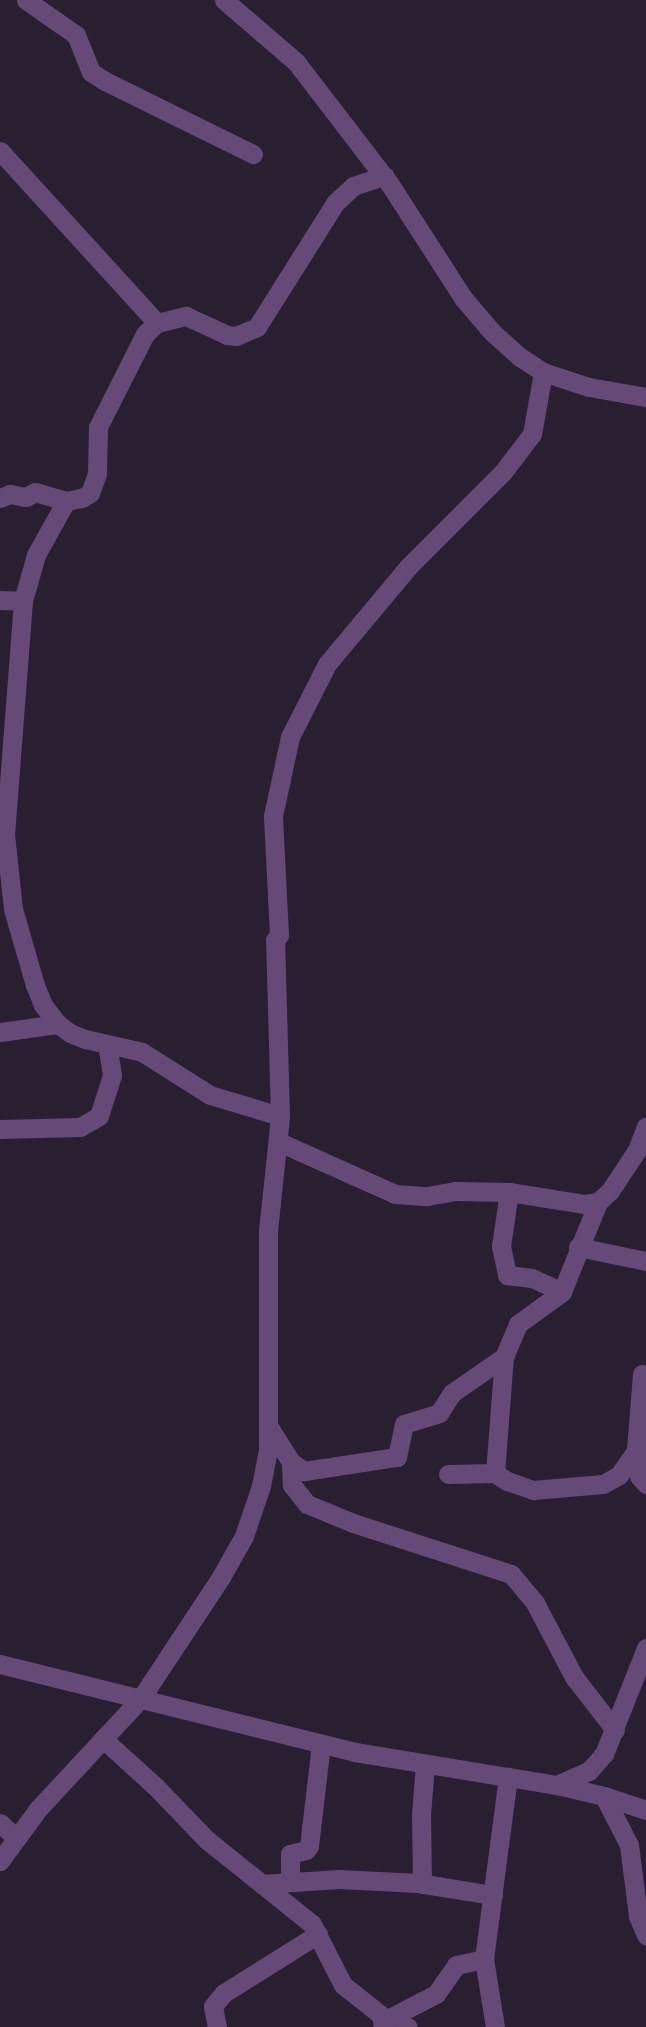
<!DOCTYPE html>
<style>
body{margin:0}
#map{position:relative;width:646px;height:2027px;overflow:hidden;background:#291f31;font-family:Lora,serif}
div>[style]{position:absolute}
.street>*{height:19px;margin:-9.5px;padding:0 9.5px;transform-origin:9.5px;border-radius:9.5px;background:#654a78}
span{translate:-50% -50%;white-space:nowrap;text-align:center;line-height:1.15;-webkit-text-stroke:7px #0f0b13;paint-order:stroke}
</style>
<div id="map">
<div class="street">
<i style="left:26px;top:0;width:61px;rotate:35deg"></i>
<i style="left:76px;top:35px;width:40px;rotate:68deg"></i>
<i style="left:91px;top:72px;width:17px;rotate:33deg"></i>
<i style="left:105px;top:81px;width:165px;rotate:26.3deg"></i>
<i style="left:224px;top:0;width:95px;rotate:40.7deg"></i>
<i style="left:296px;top:62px;width:153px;rotate:52.5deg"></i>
<i style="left:389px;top:183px;width:137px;rotate:57.2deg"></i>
<i style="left:463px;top:298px;width:45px;rotate:49.5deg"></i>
<i style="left:492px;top:332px;width:38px;rotate:42deg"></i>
<i style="left:520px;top:357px;width:27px;rotate:33deg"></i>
<i style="left:543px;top:372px;width:48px;rotate:18.1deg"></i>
<i style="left:589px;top:387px;width:58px;rotate:10deg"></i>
<i style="left:0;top:151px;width:233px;rotate:47.6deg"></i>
<i style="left:0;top:498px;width:11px;rotate:-22deg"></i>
<i style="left:10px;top:494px;width:16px;rotate:11deg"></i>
<i style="left:26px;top:497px;width:10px;rotate:-29deg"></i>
<i style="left:35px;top:492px;width:32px;rotate:16deg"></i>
<i style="left:66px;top:501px;width:16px;rotate:-11deg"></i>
<i style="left:82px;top:498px;width:9px;rotate:-32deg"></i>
<i style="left:90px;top:493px;width:20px;rotate:-70deg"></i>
<i style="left:97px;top:474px;width:47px;rotate:-88.8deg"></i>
<i style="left:98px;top:427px;width:104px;rotate:-63.2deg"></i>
<i style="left:145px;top:334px;width:16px;rotate:-43deg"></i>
<i style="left:157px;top:323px;width:30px;rotate:-14deg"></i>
<i style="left:186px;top:316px;width:45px;rotate:24.9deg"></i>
<i style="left:227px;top:335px;width:9px;rotate:6deg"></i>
<i style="left:236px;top:336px;width:23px;rotate:-23deg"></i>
<i style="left:257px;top:327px;width:146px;rotate:-57.8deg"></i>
<i style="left:335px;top:203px;width:25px;rotate:-43deg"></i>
<i style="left:353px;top:186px;width:33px;rotate:-18deg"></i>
<i style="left:66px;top:501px;width:62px;rotate:119.1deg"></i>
<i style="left:36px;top:555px;width:48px;rotate:105.8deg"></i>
<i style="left:23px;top:601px;width:234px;rotate:94.4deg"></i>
<i style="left:5px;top:834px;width:75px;rotate:83.9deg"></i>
<i style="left:13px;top:909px;width:79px;rotate:73.9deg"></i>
<i style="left:35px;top:985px;width:22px;rotate:68deg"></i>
<i style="left:43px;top:1005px;width:24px;rotate:52deg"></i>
<i style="left:58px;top:1024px;width:15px;rotate:37deg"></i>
<i style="left:70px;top:1033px;width:16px;rotate:22deg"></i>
<i style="left:85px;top:1039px;width:58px;rotate:12.8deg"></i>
<i style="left:142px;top:1052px;width:80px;rotate:32.3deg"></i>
<i style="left:210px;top:1095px;width:73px;rotate:16.7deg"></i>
<i style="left:0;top:600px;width:23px;rotate:2deg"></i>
<i style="left:0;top:1032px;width:59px;rotate:-7.9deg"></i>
<i style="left:0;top:1129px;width:80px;rotate:-1.4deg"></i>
<i style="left:80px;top:1127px;width:22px;rotate:-30deg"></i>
<i style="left:99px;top:1116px;width:43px;rotate:-72.4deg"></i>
<i style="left:112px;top:1075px;width:31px;rotate:-99deg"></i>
<i style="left:279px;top:1142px;width:127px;rotate:24.1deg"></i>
<i style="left:395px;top:1194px;width:32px;rotate:4deg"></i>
<i style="left:427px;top:1196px;width:28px;rotate:-10deg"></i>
<i style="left:455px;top:1191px;width:54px;rotate:1.1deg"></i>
<i style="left:509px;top:1192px;width:77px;rotate:9deg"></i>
<i style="left:585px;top:1204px;width:13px;rotate:-9deg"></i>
<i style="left:598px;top:1202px;width:16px;rotate:-43deg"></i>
<i style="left:610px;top:1191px;width:49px;rotate:-56.6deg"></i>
<i style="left:637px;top:1150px;width:25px;rotate:-69deg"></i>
<i style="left:509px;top:1192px;width:55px;rotate:98.4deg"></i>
<i style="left:501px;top:1246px;width:30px;rotate:78deg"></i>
<i style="left:507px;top:1275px;width:25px;rotate:7deg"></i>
<i style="left:532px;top:1278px;width:33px;rotate:25deg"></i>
<i style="left:578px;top:1247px;width:69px;rotate:11.6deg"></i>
<i style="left:642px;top:1374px;width:77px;rotate:94.5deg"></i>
<i style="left:636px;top:1451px;width:25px;rotate:83deg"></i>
<i style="left:639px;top:1476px;width:11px;rotate:49deg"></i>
<i style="left:269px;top:1427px;width:41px;rotate:57.8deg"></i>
<i style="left:291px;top:1462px;width:16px;rotate:35deg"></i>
<i style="left:304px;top:1471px;width:94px;rotate:-8.6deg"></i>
<i style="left:397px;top:1457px;width:34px;rotate:-78deg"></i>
<i style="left:404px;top:1424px;width:37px;rotate:-17deg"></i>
<i style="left:439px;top:1413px;width:24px;rotate:-57deg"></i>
<i style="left:452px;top:1393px;width:63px;rotate:-34.7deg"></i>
<i style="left:291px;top:1462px;width:23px;rotate:88deg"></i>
<i style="left:292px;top:1485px;width:24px;rotate:52deg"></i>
<i style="left:307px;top:1504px;width:50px;rotate:22.4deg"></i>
<i style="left:353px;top:1523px;width:166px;rotate:17.9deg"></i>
<i style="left:511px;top:1574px;width:38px;rotate:50deg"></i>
<i style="left:535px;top:1603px;width:84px;rotate:62.2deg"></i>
<i style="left:574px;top:1677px;width:67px;rotate:52.3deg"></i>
<i style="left:495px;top:1473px;width:116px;rotate:-85.6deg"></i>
<i style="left:504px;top:1357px;width:36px;rotate:-67deg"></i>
<i style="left:518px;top:1324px;width:54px;rotate:-36deg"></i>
<i style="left:562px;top:1292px;width:97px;rotate:-68.2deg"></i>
<i style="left:448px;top:1474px;width:47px;rotate:-1.2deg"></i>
<i style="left:495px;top:1473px;width:14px;rotate:34deg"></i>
<i style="left:507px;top:1481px;width:28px;rotate:19deg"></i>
<i style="left:533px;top:1490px;width:70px;rotate:-4.9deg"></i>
<i style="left:603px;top:1484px;width:18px;rotate:-29deg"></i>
<i style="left:619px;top:1475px;width:29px;rotate:-55deg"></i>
<i style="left:0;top:1664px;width:366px;rotate:13.9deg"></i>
<i style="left:355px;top:1752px;width:205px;rotate:9.3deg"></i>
<i style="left:557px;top:1785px;width:48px;rotate:13.2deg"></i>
<i style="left:604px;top:1796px;width:44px;rotate:18.4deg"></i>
<i style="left:103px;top:1739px;width:70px;rotate:42.1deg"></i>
<i style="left:155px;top:1786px;width:75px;rotate:46.1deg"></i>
<i style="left:207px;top:1840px;width:134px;rotate:38.7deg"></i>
<i style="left:312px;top:1924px;width:68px;rotate:63.1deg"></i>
<i style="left:343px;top:1985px;width:55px;rotate:38.3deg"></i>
<i style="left:386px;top:2019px;width:23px;rotate:20deg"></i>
<i style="left:557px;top:1785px;width:35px;rotate:-24deg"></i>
<i style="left:589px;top:1771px;width:23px;rotate:-49deg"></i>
<i style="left:604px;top:1754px;width:114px;rotate:-68.4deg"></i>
<i style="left:604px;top:1796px;width:55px;rotate:63deg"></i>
<i style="left:629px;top:1845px;width:72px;rotate:82.8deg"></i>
<i style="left:638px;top:1916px;width:21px;rotate:67deg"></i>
<i style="left:0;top:1823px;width:21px;rotate:43deg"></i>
<i style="left:0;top:1861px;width:64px;rotate:-53.8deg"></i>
<i style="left:38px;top:1809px;width:151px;rotate:-47.1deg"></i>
<i style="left:141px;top:1698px;width:145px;rotate:-56.5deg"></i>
<i style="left:221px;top:1577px;width:47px;rotate:-60.7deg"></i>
<i style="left:244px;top:1536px;width:53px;rotate:-71.2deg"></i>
<i style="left:261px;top:1486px;width:36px;rotate:-79deg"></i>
<i style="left:268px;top:1451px;width:220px;rotate:-90deg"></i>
<i style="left:268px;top:1231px;width:116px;rotate:-84deg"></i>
<i style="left:280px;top:1116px;width:176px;rotate:-91.6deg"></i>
<i style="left:275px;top:940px;width:6px;rotate:-51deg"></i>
<i style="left:279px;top:935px;width:119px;rotate:-92.9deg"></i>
<i style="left:273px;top:816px;width:81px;rotate:-77.9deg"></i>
<i style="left:290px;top:737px;width:82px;rotate:-63.1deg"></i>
<i style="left:327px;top:664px;width:126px;rotate:-50.1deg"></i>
<i style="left:408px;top:567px;width:134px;rotate:-45deg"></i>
<i style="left:503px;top:472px;width:48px;rotate:-52.7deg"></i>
<i style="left:532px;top:434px;width:63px;rotate:-79.9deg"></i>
<i style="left:290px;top:1882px;width:28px;rotate:-90deg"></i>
<i style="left:290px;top:1854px;width:16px;rotate:-14deg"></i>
<i style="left:306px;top:1850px;width:5px;rotate:-53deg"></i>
<i style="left:309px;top:1846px;width:103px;rotate:-83.3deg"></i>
<i style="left:262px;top:1884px;width:77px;rotate:-3.7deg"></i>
<i style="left:339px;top:1879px;width:79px;rotate:2.9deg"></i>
<i style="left:418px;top:1883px;width:76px;rotate:9.1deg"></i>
<i style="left:422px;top:1884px;width:69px;rotate:-90.8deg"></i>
<i style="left:421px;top:1815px;width:51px;rotate:-85.5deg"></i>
<i style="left:382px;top:2022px;width:61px;rotate:-27.4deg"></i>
<i style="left:436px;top:1994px;width:35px;rotate:-55deg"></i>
<i style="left:456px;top:1965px;width:29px;rotate:-12deg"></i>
<i style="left:217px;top:2027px;width:21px;rotate:-101deg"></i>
<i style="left:213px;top:2006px;width:17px;rotate:-50deg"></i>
<i style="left:224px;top:1993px;width:111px;rotate:-32.1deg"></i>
<i style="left:495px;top:2027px;width:69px;rotate:-99.2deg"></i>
<i style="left:484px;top:1959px;width:184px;rotate:-82.5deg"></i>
</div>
</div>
